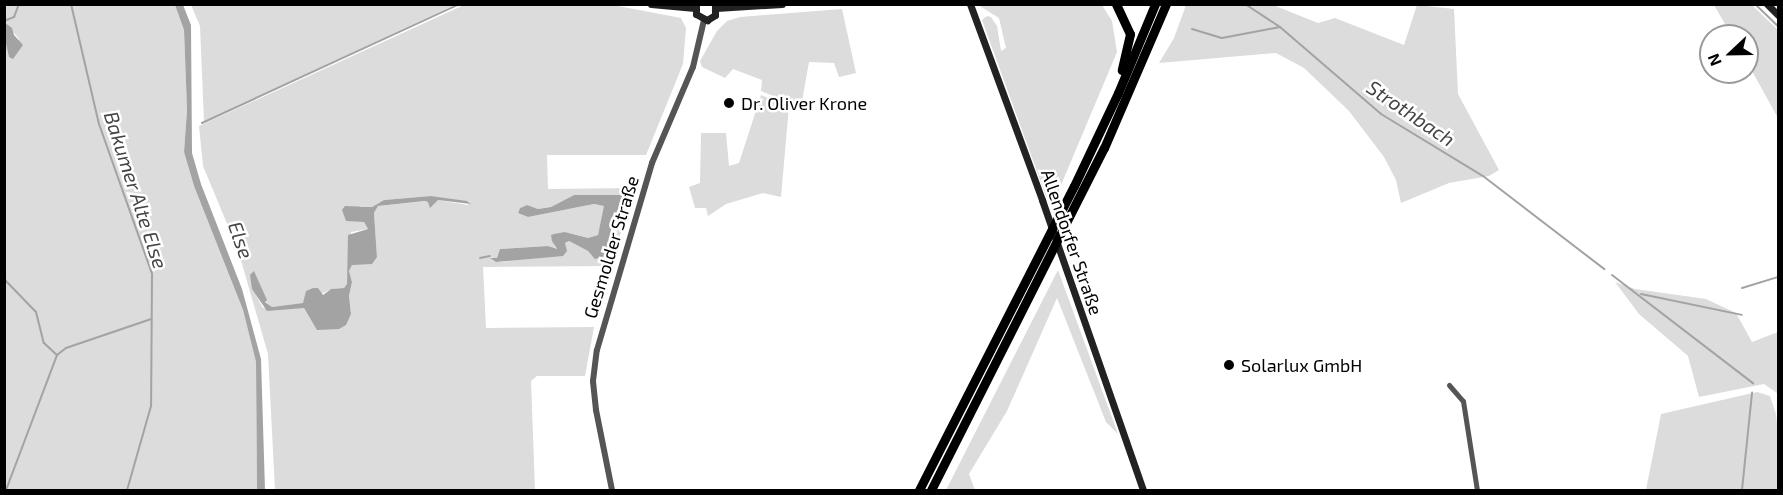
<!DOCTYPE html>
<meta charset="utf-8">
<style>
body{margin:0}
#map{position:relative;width:1783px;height:495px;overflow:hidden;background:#fff;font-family:"Exo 2",sans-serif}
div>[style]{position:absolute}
.green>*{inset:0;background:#dcdcdc}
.water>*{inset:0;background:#a3a3a3}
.stream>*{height:2px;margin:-1px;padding:0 1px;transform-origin:1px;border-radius:1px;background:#a3a3a3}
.minor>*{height:5px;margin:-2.5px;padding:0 2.5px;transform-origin:2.5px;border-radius:2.5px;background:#555}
.tertiary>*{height:6px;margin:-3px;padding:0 3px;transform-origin:3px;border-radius:3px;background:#555}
.secondary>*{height:7px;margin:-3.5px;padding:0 3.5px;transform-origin:3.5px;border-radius:3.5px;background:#222}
.motorway>*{height:9px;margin:-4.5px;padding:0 4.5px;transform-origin:4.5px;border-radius:4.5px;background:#000}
.dots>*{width:16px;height:16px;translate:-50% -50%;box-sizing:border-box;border:3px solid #fff;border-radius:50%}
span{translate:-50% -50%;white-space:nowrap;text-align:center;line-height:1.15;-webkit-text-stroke:5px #fff;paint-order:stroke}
.poi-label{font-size:18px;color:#000}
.left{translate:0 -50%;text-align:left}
.street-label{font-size:18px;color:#000}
.water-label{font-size:20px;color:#444;font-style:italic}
.frame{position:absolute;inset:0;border:6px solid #000;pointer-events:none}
.north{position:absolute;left:1699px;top:24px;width:60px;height:60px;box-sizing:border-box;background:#fff;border:2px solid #999;border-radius:50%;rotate:248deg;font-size:16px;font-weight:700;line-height:24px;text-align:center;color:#000}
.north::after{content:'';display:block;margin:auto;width:21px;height:27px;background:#000;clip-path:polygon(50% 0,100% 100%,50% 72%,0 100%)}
</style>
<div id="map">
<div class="green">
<i style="clip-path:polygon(4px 5px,175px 5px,184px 30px,187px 110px,184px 152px,194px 186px,243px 310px,256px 362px,257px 490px,5px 490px,5px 40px,9px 57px,19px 39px,5px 22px)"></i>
<i style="clip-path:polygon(191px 5px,454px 5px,204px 122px,200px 26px)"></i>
<i style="clip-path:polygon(evenodd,464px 5px,613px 5px,681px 18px,686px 28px,683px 64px,646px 155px,547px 155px,548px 189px,634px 188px,611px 266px,483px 267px,486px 328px,594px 327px,585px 376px,537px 376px,531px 381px,535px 490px,275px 490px,268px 354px,238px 250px,203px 166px,199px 126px,464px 5px,574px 195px,620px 195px,620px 206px,608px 255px,595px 258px,588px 251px,569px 241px,565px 243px,566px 248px,555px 256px,500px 262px,492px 260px,491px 256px,493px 259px,498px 258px,500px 249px,548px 246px,557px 250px,554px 245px,565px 232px,588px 238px,598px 235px,605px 206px,594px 204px,528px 217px,518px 213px,520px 208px,527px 205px,538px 209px,551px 207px,574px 195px,464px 5px,431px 196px,470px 202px,468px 205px,438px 200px,378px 206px,374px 213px,377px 257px,352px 265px,349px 271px,352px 282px,349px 296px,351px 314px,339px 329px,317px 329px,304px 308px,263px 308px,255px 293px,272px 307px,304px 303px,331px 289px,344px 288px,347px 284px,351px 232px,368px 229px,364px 222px,356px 220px,360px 206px,372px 207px,384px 200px,431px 196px)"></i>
<i style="clip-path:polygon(978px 5px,1102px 5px,1112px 21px,1117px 52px,1056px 197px,1047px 199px,982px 20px,987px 16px,991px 17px,997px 26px,1001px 51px,1006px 48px,999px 18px)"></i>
<i style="clip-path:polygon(1186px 5px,1273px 5px,1318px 23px,1335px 18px,1404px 45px,1417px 5px,1454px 9px,1458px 94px,1499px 170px,1489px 176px,1449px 183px,1401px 203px,1396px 180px,1384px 157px,1349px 111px,1304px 68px,1276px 53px,1159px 63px,1174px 38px)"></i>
<i style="clip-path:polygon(1714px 5px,1752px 5px,1778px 30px,1778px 118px,1747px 62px,1747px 36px,1732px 36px)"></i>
<i style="clip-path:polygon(842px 9px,856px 73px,839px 77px,834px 63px,809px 62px,801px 107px,761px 91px,762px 80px,733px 69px,725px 78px,702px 67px,700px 61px,717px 31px,727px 21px,740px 17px)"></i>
<i style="clip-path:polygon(761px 95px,789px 106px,781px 197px,763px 193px,726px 204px,708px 216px,706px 208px,695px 208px,689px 187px,700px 183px,701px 133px,726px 133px,729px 166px,739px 163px)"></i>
<i style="clip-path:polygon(1058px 270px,1118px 434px,1106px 422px,1057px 298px,1007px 411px,969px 474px,975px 490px,946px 490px)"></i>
<i style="clip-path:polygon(1615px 282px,1635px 289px,1706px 299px,1736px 313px,1752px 342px,1778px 332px,1778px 399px,1777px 393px,1764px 384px,1699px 397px,1688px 356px,1639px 314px)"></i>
<i style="clip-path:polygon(1757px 392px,1770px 396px,1776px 414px,1778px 435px,1777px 490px,1646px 490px,1661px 414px)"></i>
</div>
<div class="water">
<i style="clip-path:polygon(175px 5px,183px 5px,191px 25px,192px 153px,201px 184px,242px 289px,261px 359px,265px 490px,257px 490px,256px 362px,243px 310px,194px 186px,184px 152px,187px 110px,184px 30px)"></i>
<i style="clip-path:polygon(4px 22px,12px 28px,14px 35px,23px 45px,13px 59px,9px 57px,5px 40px)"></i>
<i style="clip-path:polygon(574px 195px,620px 195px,624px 197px,625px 201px,620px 206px,613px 225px,608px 255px,595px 259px,588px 251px,569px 241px,565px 243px,567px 251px,563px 256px,496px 262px,490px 258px,497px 258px,500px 249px,548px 246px,557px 249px,552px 241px,551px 235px,554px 234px,565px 232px,588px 238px,598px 235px,604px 206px,594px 204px,528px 217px,518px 213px,520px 208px,527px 205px,538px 209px,551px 207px)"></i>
<i style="clip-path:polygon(431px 196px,467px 201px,471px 204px,438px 200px,430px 208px,428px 202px,425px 201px,378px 206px,374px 213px,377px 257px,372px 264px,352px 265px,349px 271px,352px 282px,349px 296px,351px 314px,346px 325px,339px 329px,317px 330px,304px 308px,267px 311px,252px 289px,250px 275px,254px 271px,267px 300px,265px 302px,272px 307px,303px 303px,306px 291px,313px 288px,318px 288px,323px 295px,331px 289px,344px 288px,347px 284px,348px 235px,368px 229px,364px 222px,346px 221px,342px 210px,345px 206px,372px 207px,384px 200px)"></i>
</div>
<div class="stream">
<i style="left:71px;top:4px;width:123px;rotate:76.9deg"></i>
<i style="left:99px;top:124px;width:159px;rotate:70.5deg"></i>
<i style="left:152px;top:274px;width:132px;rotate:90.4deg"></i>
<i style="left:151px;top:406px;width:87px;rotate:105.9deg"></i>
<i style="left:1245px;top:4px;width:42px;rotate:33.3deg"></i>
<i style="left:1755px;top:4px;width:32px;rotate:44deg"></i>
<i style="left:4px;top:21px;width:11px;rotate:-22deg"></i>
<i style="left:14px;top:17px;width:14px;rotate:-69deg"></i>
<i style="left:1192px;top:29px;width:31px;rotate:17deg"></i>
<i style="left:1222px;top:38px;width:59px;rotate:-10.7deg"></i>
<i style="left:1280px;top:27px;width:133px;rotate:40.7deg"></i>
<i style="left:1381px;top:114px;width:119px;rotate:31.3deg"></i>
<i style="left:1483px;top:176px;width:153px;rotate:37.5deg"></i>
<i style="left:202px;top:123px;width:284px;rotate:-24.8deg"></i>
<i style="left:480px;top:258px;width:10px;rotate:-11deg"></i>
<i style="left:1612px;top:275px;width:178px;rotate:37.5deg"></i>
<i style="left:4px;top:279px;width:46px;rotate:45.9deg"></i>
<i style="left:36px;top:312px;width:32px;rotate:76deg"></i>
<i style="left:44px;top:343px;width:18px;rotate:43deg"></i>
<i style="left:1742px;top:288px;width:38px;rotate:-17deg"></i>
<i style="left:1641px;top:294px;width:103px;rotate:11.7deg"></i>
<i style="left:6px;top:490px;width:144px;rotate:-69.3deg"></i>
<i style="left:57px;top:355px;width:11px;rotate:-38deg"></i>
<i style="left:66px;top:348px;width:90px;rotate:-18.8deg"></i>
<i style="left:1742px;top:490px;width:98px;rotate:-84.1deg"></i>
</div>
<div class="minor">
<i style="left:1449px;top:385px;width:21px;rotate:49deg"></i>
<i style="left:1463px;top:401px;width:90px;rotate:81.1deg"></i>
</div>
<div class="tertiary">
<i style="left:612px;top:490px;width:82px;rotate:-101.3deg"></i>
<i style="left:596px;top:410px;width:29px;rotate:-96deg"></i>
<i style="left:593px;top:381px;width:31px;rotate:-83deg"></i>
<i style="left:597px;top:350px;width:195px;rotate:-73.6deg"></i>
<i style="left:652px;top:163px;width:104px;rotate:-66.9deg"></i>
<i style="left:693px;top:67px;width:48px;rotate:-76.8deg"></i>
</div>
<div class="secondary">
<i style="left:651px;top:4px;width:44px;rotate:5.2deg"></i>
<i style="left:696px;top:4px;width:10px;rotate:90deg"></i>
<i style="left:696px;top:14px;width:13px;rotate:29deg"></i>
<i style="left:707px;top:20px;width:9px;rotate:-32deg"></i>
<i style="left:715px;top:15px;width:11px;rotate:-90deg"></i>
<i style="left:970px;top:4px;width:209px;rotate:69.8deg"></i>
<i style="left:1042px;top:200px;width:307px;rotate:70.8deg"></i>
<i style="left:1767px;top:4px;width:16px;rotate:45deg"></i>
<i style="left:716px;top:8px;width:66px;rotate:-3.5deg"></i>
</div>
<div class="motorway">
<i style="left:1116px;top:4px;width:33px;rotate:65deg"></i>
<i style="left:1130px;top:34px;width:37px;rotate:103deg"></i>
<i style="left:919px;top:490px;width:341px;rotate:-63deg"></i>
<i style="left:1074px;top:186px;width:103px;rotate:-64.7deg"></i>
<i style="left:1118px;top:93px;width:96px;rotate:-67.4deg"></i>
<i style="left:931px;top:490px;width:383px;rotate:-63.2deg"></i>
<i style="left:1104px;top:148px;width:157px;rotate:-66.7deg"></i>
</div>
<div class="dots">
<i style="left:729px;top:103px;background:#000"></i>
<i style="left:1229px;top:365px;background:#000"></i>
</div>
<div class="poi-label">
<span class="left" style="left:741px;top:103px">Dr. Oliver Krone</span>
<span class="left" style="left:1241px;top:365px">Solarlux GmbH</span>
</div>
<div class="street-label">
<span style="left:1072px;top:242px;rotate:71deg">Allendorfer Straße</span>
<span style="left:611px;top:247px;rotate:-73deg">Gesmolder Straße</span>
</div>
<div class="water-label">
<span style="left:1411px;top:113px;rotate:34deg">Strothbach</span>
<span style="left:136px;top:190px;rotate:72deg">Bakumer Alte Else</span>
<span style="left:241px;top:240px;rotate:70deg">Else</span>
</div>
<div class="frame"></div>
<div class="north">N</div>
</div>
